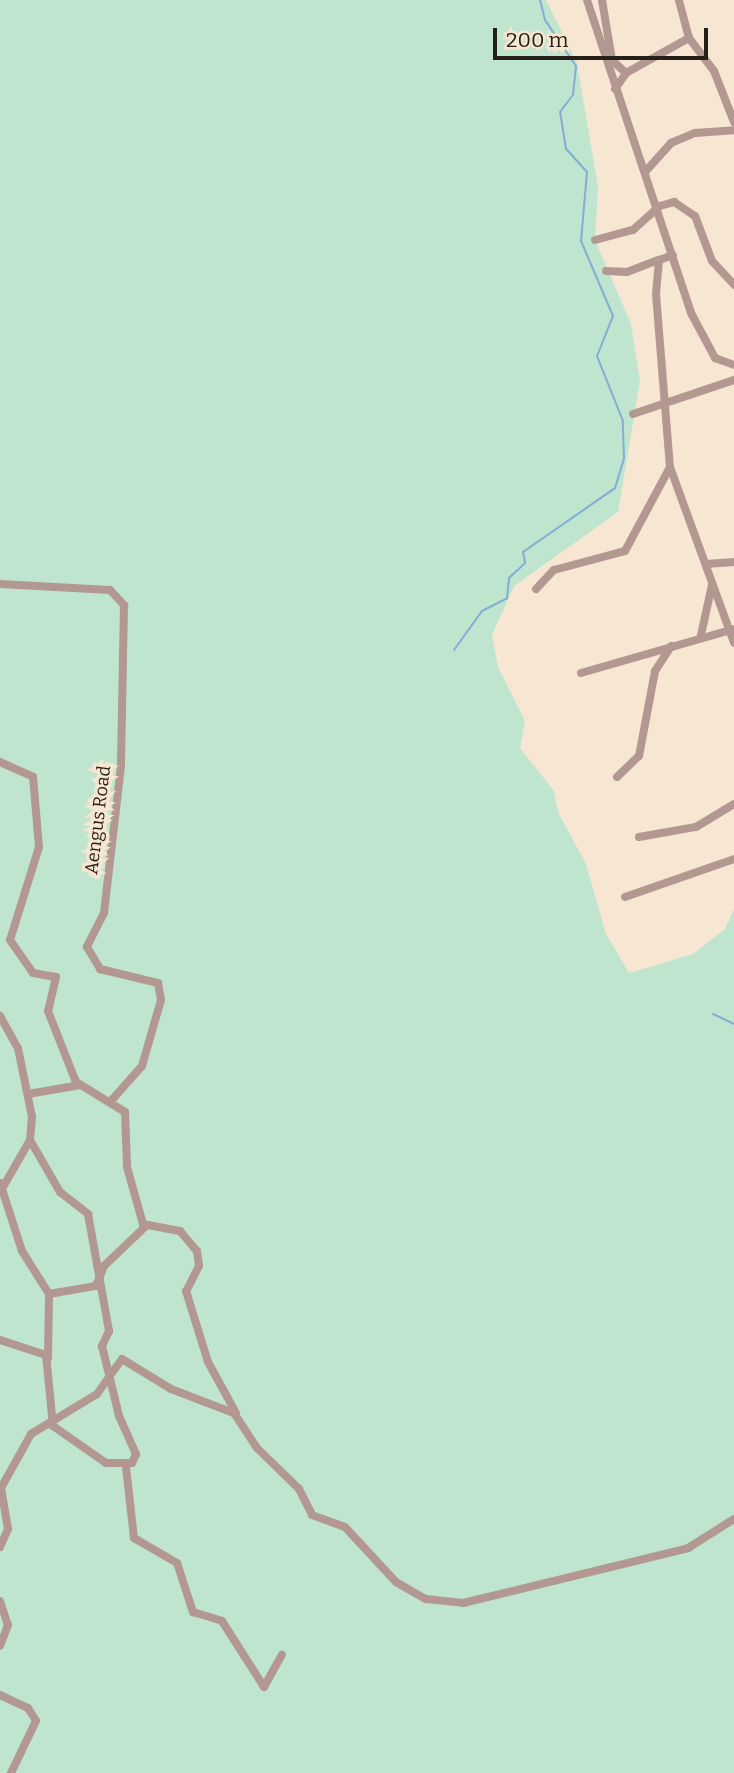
<!DOCTYPE html>
<style>
body{margin:0}
#map{position:relative;width:734px;height:1773px;overflow:hidden;background:#f6e6d2;font-family:Bitter,serif}
div>[style]{position:absolute}
.green>*{inset:0;background:#bfe5ce}
.stream>*{height:2px;margin:-1px;padding:0 1px;transform-origin:1px;border-radius:1px;background:#83add5}
.minor>*{height:8px;margin:-4px;padding:0 4px;transform-origin:4px;border-radius:4px;background:#b39892}
span{translate:-50% -50%;white-space:nowrap;text-align:center;line-height:1.15;-webkit-text-stroke:7px #f6e6d2;paint-order:stroke}
.street-label{font-size:18px;color:#251f18}
.scale{position:absolute;left:493px;top:28px;width:215px;height:32px;box-sizing:border-box;border:4px solid #251f18;border-top:0;padding-left:9px;font-size:21px;line-height:24px;white-space:nowrap;color:#251f18;-webkit-text-stroke:5px #f6e6d2;paint-order:stroke}
</style>
<div id="map">
<div class="green">
<i style="clip-path:polygon(0 0,546px 0,577px 63px,598px 187px,595px 240px,631px 324px,640px 381px,618px 512px,514px 586px,492px 635px,498px 667px,525px 721px,520px 748px,554px 791px,558px 812px,586px 864px,606px 934px,629px 973px,693px 954px,725px 929px,734px 909px,734px 1773px,0 1773px)"></i>
</div>
<div class="stream">
<i style="left:454px;top:650px;width:48px;rotate:-54.3deg"></i>
<i style="left:482px;top:611px;width:28px;rotate:-27deg"></i>
<i style="left:507px;top:598px;width:20px;rotate:-84deg"></i>
<i style="left:509px;top:578px;width:22px;rotate:-43deg"></i>
<i style="left:525px;top:563px;width:11px;rotate:-100deg"></i>
<i style="left:523px;top:552px;width:112px;rotate:-34.8deg"></i>
<i style="left:615px;top:488px;width:30px;rotate:-73deg"></i>
<i style="left:624px;top:459px;width:38px;rotate:-92deg"></i>
<i style="left:623px;top:421px;width:70px;rotate:-111.8deg"></i>
<i style="left:597px;top:356px;width:43px;rotate:-68.2deg"></i>
<i style="left:613px;top:316px;width:82px;rotate:-113.1deg"></i>
<i style="left:581px;top:241px;width:69px;rotate:-85deg"></i>
<i style="left:587px;top:172px;width:31px;rotate:-132deg"></i>
<i style="left:566px;top:149px;width:37px;rotate:-99deg"></i>
<i style="left:560px;top:112px;width:21px;rotate:-53deg"></i>
<i style="left:573px;top:95px;width:29px;rotate:-84deg"></i>
<i style="left:576px;top:66px;width:55px;rotate:-124deg"></i>
<i style="left:545px;top:20px;width:21px;rotate:-104deg"></i>
<i style="left:713px;top:1014px;width:23px;rotate:25deg"></i>
</div>
<div class="minor">
<i style="left:587px;top:0;width:330px;rotate:71.6deg"></i>
<i style="left:691px;top:313px;width:51px;rotate:61.9deg"></i>
<i style="left:715px;top:358px;width:20px;rotate:20deg"></i>
<i style="left:602px;top:0;width:61px;rotate:80.5deg"></i>
<i style="left:612px;top:60px;width:19px;rotate:43deg"></i>
<i style="left:689px;top:38px;width:41px;rotate:52.9deg"></i>
<i style="left:714px;top:71px;width:55px;rotate:68.6deg"></i>
<i style="left:615px;top:89px;width:19px;rotate:-55deg"></i>
<i style="left:626px;top:73px;width:72px;rotate:-29.1deg"></i>
<i style="left:689px;top:38px;width:39px;rotate:-105deg"></i>
<i style="left:645px;top:172px;width:39px;rotate:-48deg"></i>
<i style="left:671px;top:143px;width:26px;rotate:-23deg"></i>
<i style="left:695px;top:133px;width:39px;rotate:-4deg"></i>
<i style="left:595px;top:240px;width:39px;rotate:-15deg"></i>
<i style="left:633px;top:230px;width:36px;rotate:-42deg"></i>
<i style="left:660px;top:206px;width:15px;rotate:-16deg"></i>
<i style="left:674px;top:202px;width:25px;rotate:34deg"></i>
<i style="left:695px;top:216px;width:48px;rotate:69.3deg"></i>
<i style="left:712px;top:261px;width:33px;rotate:47deg"></i>
<i style="left:673px;top:255px;width:15px;rotate:160deg"></i>
<i style="left:659px;top:260px;width:34px;rotate:95deg"></i>
<i style="left:656px;top:294px;width:174px;rotate:85.4deg"></i>
<i style="left:670px;top:467px;width:187px;rotate:70deg"></i>
<i style="left:606px;top:271px;width:21px;rotate:3deg"></i>
<i style="left:627px;top:272px;width:34px;rotate:-21deg"></i>
<i style="left:633px;top:414px;width:107px;rotate:-18.6deg"></i>
<i style="left:706px;top:564px;width:28px;rotate:-4deg"></i>
<i style="left:0;top:584px;width:110px;rotate:3.1deg"></i>
<i style="left:110px;top:590px;width:21px;rotate:47deg"></i>
<i style="left:124px;top:605px;width:161px;rotate:91.1deg"></i>
<i style="left:121px;top:766px;width:148px;rotate:96.6deg"></i>
<i style="left:104px;top:913px;width:38px;rotate:117deg"></i>
<i style="left:87px;top:947px;width:26px;rotate:59deg"></i>
<i style="left:100px;top:969px;width:60px;rotate:13.6deg"></i>
<i style="left:158px;top:983px;width:17px;rotate:80deg"></i>
<i style="left:161px;top:1000px;width:69px;rotate:106.1deg"></i>
<i style="left:142px;top:1066px;width:47px;rotate:131.5deg"></i>
<i style="left:536px;top:589px;width:26px;rotate:-47deg"></i>
<i style="left:554px;top:570px;width:73px;rotate:-15deg"></i>
<i style="left:625px;top:551px;width:95px;rotate:-61.8deg"></i>
<i style="left:701px;top:635px;width:51px;rotate:-77.6deg"></i>
<i style="left:581px;top:673px;width:159px;rotate:-16deg"></i>
<i style="left:0;top:762px;width:36px;rotate:24deg"></i>
<i style="left:33px;top:777px;width:70px;rotate:85.1deg"></i>
<i style="left:39px;top:847px;width:97px;rotate:107.3deg"></i>
<i style="left:10px;top:940px;width:40px;rotate:55.1deg"></i>
<i style="left:33px;top:973px;width:23px;rotate:10deg"></i>
<i style="left:56px;top:977px;width:35px;rotate:103deg"></i>
<i style="left:48px;top:1011px;width:76px;rotate:68.5deg"></i>
<i style="left:76px;top:1082px;width:57px;rotate:31.5deg"></i>
<i style="left:125px;top:1112px;width:55px;rotate:87.9deg"></i>
<i style="left:127px;top:1167px;width:59px;rotate:74.3deg"></i>
<i style="left:143px;top:1224px;width:38px;rotate:11deg"></i>
<i style="left:180px;top:1231px;width:26px;rotate:50deg"></i>
<i style="left:197px;top:1251px;width:15px;rotate:82deg"></i>
<i style="left:199px;top:1266px;width:28px;rotate:117deg"></i>
<i style="left:186px;top:1291px;width:74px;rotate:72.8deg"></i>
<i style="left:208px;top:1362px;width:58px;rotate:61.2deg"></i>
<i style="left:617px;top:777px;width:30px;rotate:-44deg"></i>
<i style="left:639px;top:756px;width:86px;rotate:-79.3deg"></i>
<i style="left:655px;top:671px;width:30px;rotate:-57deg"></i>
<i style="left:639px;top:837px;width:58px;rotate:-10deg"></i>
<i style="left:696px;top:827px;width:44px;rotate:-31.2deg"></i>
<i style="left:625px;top:897px;width:115px;rotate:-19.2deg"></i>
<i style="left:0;top:1016px;width:37px;rotate:61deg"></i>
<i style="left:18px;top:1048px;width:70px;rotate:78.5deg"></i>
<i style="left:32px;top:1117px;width:23px;rotate:95deg"></i>
<i style="left:30px;top:1140px;width:60px;rotate:60deg"></i>
<i style="left:60px;top:1192px;width:36px;rotate:38deg"></i>
<i style="left:88px;top:1214px;width:119px;rotate:79.8deg"></i>
<i style="left:109px;top:1331px;width:17px;rotate:115deg"></i>
<i style="left:102px;top:1346px;width:72px;rotate:76.3deg"></i>
<i style="left:119px;top:1416px;width:42px;rotate:65.9deg"></i>
<i style="left:136px;top:1454px;width:10px;rotate:114deg"></i>
<i style="left:132px;top:1463px;width:26px;rotate:180deg"></i>
<i style="left:106px;top:1463px;width:65px;rotate:-145.1deg"></i>
<i style="left:53px;top:1426px;width:71px;rotate:-95.6deg"></i>
<i style="left:46px;top:1355px;width:48px;rotate:-161.9deg"></i>
<i style="left:28px;top:1094px;width:53px;rotate:-9.8deg"></i>
<i style="left:0;top:1183px;width:71px;rotate:72.1deg"></i>
<i style="left:22px;top:1251px;width:51px;rotate:57.9deg"></i>
<i style="left:3px;top:1187px;width:54px;rotate:-60.1deg"></i>
<i style="left:48px;top:1358px;width:64px;rotate:-89.1deg"></i>
<i style="left:49px;top:1294px;width:48px;rotate:-9.7deg"></i>
<i style="left:96px;top:1286px;width:22px;rotate:-68deg"></i>
<i style="left:104px;top:1266px;width:57px;rotate:-43.6deg"></i>
<i style="left:126px;top:1467px;width:71px;rotate:83.6deg"></i>
<i style="left:134px;top:1538px;width:50px;rotate:30.2deg"></i>
<i style="left:177px;top:1563px;width:52px;rotate:71.9deg"></i>
<i style="left:193px;top:1612px;width:30px;rotate:17deg"></i>
<i style="left:222px;top:1621px;width:78px;rotate:57.5deg"></i>
<i style="left:264px;top:1687px;width:37px;rotate:-61deg"></i>
<i style="left:0;top:1547px;width:20px;rotate:-66deg"></i>
<i style="left:8px;top:1529px;width:42px;rotate:-99.7deg"></i>
<i style="left:1px;top:1488px;width:62px;rotate:-60.9deg"></i>
<i style="left:31px;top:1434px;width:77px;rotate:-31.2deg"></i>
<i style="left:97px;top:1394px;width:43px;rotate:-54.5deg"></i>
<i style="left:122px;top:1359px;width:57px;rotate:31.5deg"></i>
<i style="left:171px;top:1389px;width:67px;rotate:20.9deg"></i>
<i style="left:234px;top:1413px;width:42px;rotate:56.7deg"></i>
<i style="left:257px;top:1448px;width:59px;rotate:44.3deg"></i>
<i style="left:299px;top:1489px;width:29px;rotate:63deg"></i>
<i style="left:312px;top:1515px;width:35px;rotate:20deg"></i>
<i style="left:345px;top:1527px;width:75px;rotate:47.2deg"></i>
<i style="left:396px;top:1582px;width:34px;rotate:30deg"></i>
<i style="left:426px;top:1599px;width:37px;rotate:6deg"></i>
<i style="left:463px;top:1603px;width:232px;rotate:-13.7deg"></i>
<i style="left:688px;top:1548px;width:54px;rotate:-32.2deg"></i>
<i style="left:0;top:1601px;width:25px;rotate:72deg"></i>
<i style="left:8px;top:1625px;width:22px;rotate:111deg"></i>
<i style="left:0;top:1695px;width:31px;rotate:25deg"></i>
<i style="left:28px;top:1708px;width:15px;rotate:58deg"></i>
<i style="left:36px;top:1721px;width:58px;rotate:115.7deg"></i>
</div>
<div class="street-label">
<span style="left:98px;top:820px;rotate:-83deg">Aengus Road</span>
</div>
<div class="scale">200 m</div>
</div>
